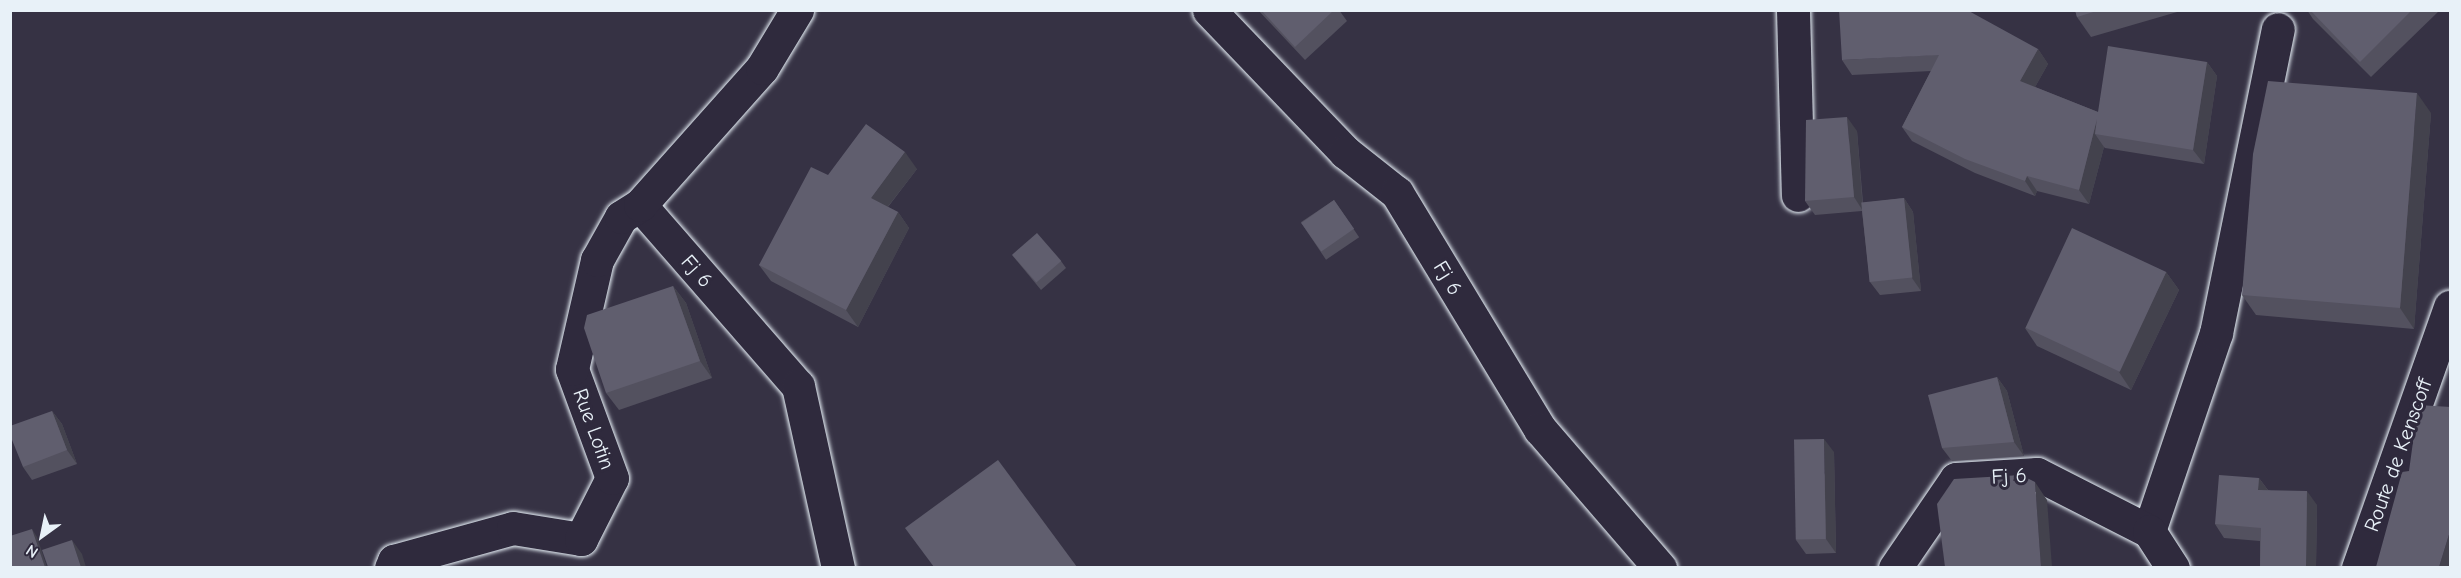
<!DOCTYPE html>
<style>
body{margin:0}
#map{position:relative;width:2461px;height:578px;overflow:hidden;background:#363244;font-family:"Comic Neue",sans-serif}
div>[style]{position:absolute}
.roads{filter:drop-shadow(0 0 2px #e8f1f8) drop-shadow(0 0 2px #e8f1f8)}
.minor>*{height:33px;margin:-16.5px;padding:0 16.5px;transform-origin:16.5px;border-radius:16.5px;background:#2f2a3d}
.major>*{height:33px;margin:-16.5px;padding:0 16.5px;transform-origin:16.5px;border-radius:16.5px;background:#2f2a3d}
.wall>*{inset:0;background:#53515f;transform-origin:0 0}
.shaded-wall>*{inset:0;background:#43424d}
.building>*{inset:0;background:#605e6e;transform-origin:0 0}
span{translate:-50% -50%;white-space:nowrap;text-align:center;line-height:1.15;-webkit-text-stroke:6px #2f2a3d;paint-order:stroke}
.street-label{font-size:21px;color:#e8f1f8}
.frame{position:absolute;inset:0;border:12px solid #e8f1f8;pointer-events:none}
.north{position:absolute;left:12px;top:506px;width:60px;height:60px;-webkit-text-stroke:4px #2f2a3d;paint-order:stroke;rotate:213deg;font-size:16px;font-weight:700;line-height:24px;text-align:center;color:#e8f1f8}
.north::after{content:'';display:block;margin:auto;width:21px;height:27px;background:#e8f1f8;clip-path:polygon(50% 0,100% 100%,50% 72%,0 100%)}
</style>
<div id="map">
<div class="roads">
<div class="minor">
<i style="left:1209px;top:10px;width:197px;rotate:46.2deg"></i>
<i style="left:1345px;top:152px;width:66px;rotate:38.3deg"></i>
<i style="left:1397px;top:193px;width:276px;rotate:58.8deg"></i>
<i style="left:1540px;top:429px;width:184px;rotate:49.2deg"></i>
<i style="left:1793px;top:10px;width:185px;rotate:88.5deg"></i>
<i style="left:640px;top:205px;width:240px;rotate:48.9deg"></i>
<i style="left:798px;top:386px;width:186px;rotate:77.6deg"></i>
<i style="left:2149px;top:531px;width:209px;rotate:-71.3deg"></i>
<i style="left:2216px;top:333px;width:310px;rotate:-78.5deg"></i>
<i style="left:391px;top:568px;width:8px;rotate:-67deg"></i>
<i style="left:394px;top:561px;width:123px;rotate:-15.5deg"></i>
<i style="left:513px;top:528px;width:69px;rotate:9.2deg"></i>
<i style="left:581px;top:539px;width:68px;rotate:-63.1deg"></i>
<i style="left:612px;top:478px;width:116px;rotate:-110.2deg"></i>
<i style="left:572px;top:369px;width:112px;rotate:-77.1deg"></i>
<i style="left:597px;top:260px;width:49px;rotate:-60.8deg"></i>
<i style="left:621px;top:217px;width:22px;rotate:-32deg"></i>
<i style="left:640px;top:205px;width:183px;rotate:-48.3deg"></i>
<i style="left:762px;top:68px;width:68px;rotate:-58.9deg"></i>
<i style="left:1895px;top:568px;width:108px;rotate:-55.6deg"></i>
<i style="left:1956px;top:479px;width:81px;rotate:-3.5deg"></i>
<i style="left:2037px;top:474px;width:126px;rotate:27deg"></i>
<i style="left:2149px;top:531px;width:44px;rotate:57deg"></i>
</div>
<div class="major">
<i style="left:2358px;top:568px;width:277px;rotate:-70.6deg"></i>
</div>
</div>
<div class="wall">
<i style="clip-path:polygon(1258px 10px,1339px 10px,1347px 21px,1305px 60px)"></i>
<i style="clip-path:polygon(2075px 10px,2184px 10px,2091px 37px,2077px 17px)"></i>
<i style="clip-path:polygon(2307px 10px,2440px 10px,2371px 77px,2313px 19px)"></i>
<i style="clip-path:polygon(2038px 49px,2048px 64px,2035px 87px,2098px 112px,2207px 62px,2217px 76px,2204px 164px,2105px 148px,2104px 147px,2089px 204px,2037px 191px,2035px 196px,1975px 173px,1912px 141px,1902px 127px,1931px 71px,1852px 75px,1842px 60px)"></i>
<i style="clip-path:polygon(2431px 113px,2414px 329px,2256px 315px,2242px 295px)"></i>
<i style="clip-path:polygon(1857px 131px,1863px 203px,1904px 198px,1913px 212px,1921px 291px,1880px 295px,1870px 282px,1862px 211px,1815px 215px,1805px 201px)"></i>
<i style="clip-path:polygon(917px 169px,888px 207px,898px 212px,909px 228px,858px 327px,771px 281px,759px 265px,828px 175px)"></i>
<i style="left:1334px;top:200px;width:45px;height:40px;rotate:56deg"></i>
<i style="clip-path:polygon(1012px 255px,1061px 261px,1066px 268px,1041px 290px)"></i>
<i style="clip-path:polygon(2166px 272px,2179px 290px,2131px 390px,2037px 346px,2025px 328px)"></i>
<i style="clip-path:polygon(673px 286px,686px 303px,712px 378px,619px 410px,606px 393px)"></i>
<i style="clip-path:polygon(1997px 377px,2007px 391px,2024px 456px,1952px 461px,1942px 448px)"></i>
<i style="clip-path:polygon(52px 411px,62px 424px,77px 464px,32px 480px,23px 467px)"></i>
<i style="clip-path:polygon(1834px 452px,1836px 553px,1806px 554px,1796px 540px)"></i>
<i style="clip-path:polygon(2259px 478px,2268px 490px,2317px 505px,2316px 567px,2260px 567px,2260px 541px,2224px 538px,2215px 524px)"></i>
</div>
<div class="shaded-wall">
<i style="clip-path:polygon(2038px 49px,2048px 64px,2030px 96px,2020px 81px)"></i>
<i style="clip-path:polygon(2207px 62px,2217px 76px,2204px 164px,2193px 150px)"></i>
<i style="clip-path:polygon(2417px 93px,2431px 113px,2414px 329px,2400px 308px)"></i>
<i style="clip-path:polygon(1847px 117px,1857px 131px,1863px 211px,1854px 197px)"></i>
<i style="clip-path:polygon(2097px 119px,2095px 134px,2104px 147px,2089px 204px,2079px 190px)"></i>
<i style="clip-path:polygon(905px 152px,917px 169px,882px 214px,871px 198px)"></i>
<i style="clip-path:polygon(2027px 176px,2037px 191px,2035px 196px,2025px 181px)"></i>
<i style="clip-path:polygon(1904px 198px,1913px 212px,1921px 291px,1912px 278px)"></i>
<i style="clip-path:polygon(898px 212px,909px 228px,858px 327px,846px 310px)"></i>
<i style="clip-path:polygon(2166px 272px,2179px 290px,2131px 390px,2119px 372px)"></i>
<i style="clip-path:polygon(673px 286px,686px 303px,712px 378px,700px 361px)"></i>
<i style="clip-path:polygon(1997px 377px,2007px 391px,2024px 456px,2014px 442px)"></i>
<i style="clip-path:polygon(52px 411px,62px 424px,77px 464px,67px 450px)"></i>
<i style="clip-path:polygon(1824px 439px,1834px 452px,1836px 553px,1826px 539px)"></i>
<i style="clip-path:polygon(2259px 478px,2269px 492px,2258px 490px)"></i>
<i style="clip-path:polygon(2035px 482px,2047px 500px,2052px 567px,2041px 567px)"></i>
<i style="clip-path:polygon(2307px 491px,2317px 505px,2316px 567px,2306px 567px)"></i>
<i style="clip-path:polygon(2451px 528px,2451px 567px,2439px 567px)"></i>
<i style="clip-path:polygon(32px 529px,37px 537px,47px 567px,45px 567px)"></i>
<i style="clip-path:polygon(72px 540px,82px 554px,86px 567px,81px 567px)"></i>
</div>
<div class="building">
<i style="clip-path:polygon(1261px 10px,1334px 10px,1295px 47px)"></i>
<i style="clip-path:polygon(1839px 10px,1967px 10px,2038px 49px,2020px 81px,2098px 112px,2108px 46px,2207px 62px,2193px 150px,2095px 134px,2097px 119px,2079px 190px,2027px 176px,2025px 181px,1965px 159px,1902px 127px,1939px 55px,1842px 60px)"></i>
<i style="clip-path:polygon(2075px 10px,2100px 10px,2077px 17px)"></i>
<i style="clip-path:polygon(2310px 10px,2412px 10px,2360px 62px)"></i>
<i style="clip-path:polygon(2268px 81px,2417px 93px,2400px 308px,2242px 295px,2253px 154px)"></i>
<i style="clip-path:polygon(1847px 117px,1854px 197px,1805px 201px,1806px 120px)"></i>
<i style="clip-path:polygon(866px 124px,905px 152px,871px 198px,898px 212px,846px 310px,759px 265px,811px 167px,828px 175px)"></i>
<i style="left:1904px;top:198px;width:80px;height:43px;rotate:84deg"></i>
<i style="left:1334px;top:200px;width:35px;height:40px;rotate:55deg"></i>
<i style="left:2072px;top:228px;width:104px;height:110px;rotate:25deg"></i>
<i style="left:1037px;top:233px;width:37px;height:33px;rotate:49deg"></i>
<i style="clip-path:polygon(673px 286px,700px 361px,606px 393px,584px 328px,587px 315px)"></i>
<i style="clip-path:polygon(1997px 377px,2014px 442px,1942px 448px,1928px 395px)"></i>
<i style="clip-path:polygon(2418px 405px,2451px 407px,2451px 528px,2439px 567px,2376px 567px,2402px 472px,2409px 471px)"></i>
<i style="clip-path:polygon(52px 411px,67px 450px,23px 467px,10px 435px,10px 426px)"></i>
<i style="left:1824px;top:439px;width:100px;height:30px;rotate:89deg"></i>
<i style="clip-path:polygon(998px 460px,1077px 567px,934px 567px,905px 528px)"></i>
<i style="clip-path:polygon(2021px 475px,2035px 482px,2041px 567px,1945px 567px,1937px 504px,1954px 479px)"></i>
<i style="clip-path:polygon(2219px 475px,2259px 478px,2258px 490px,2307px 491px,2306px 567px,2260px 567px,2261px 528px,2215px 524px)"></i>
<i style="clip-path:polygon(32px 529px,45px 567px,12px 567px,10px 563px,10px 536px)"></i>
<i style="clip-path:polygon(72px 540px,81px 567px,48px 567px,42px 550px)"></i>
</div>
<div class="street-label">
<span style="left:697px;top:271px;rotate:49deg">Fj 6</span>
<span style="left:1448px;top:278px;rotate:59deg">Fj 6</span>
<span style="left:594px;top:429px;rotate:70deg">Rue Lotin</span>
<span style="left:2398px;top:455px;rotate:-70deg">Route de Kenscoff</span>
<span style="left:2009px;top:476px;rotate:-3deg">Fj 6</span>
</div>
<div class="frame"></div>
<div class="north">N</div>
</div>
